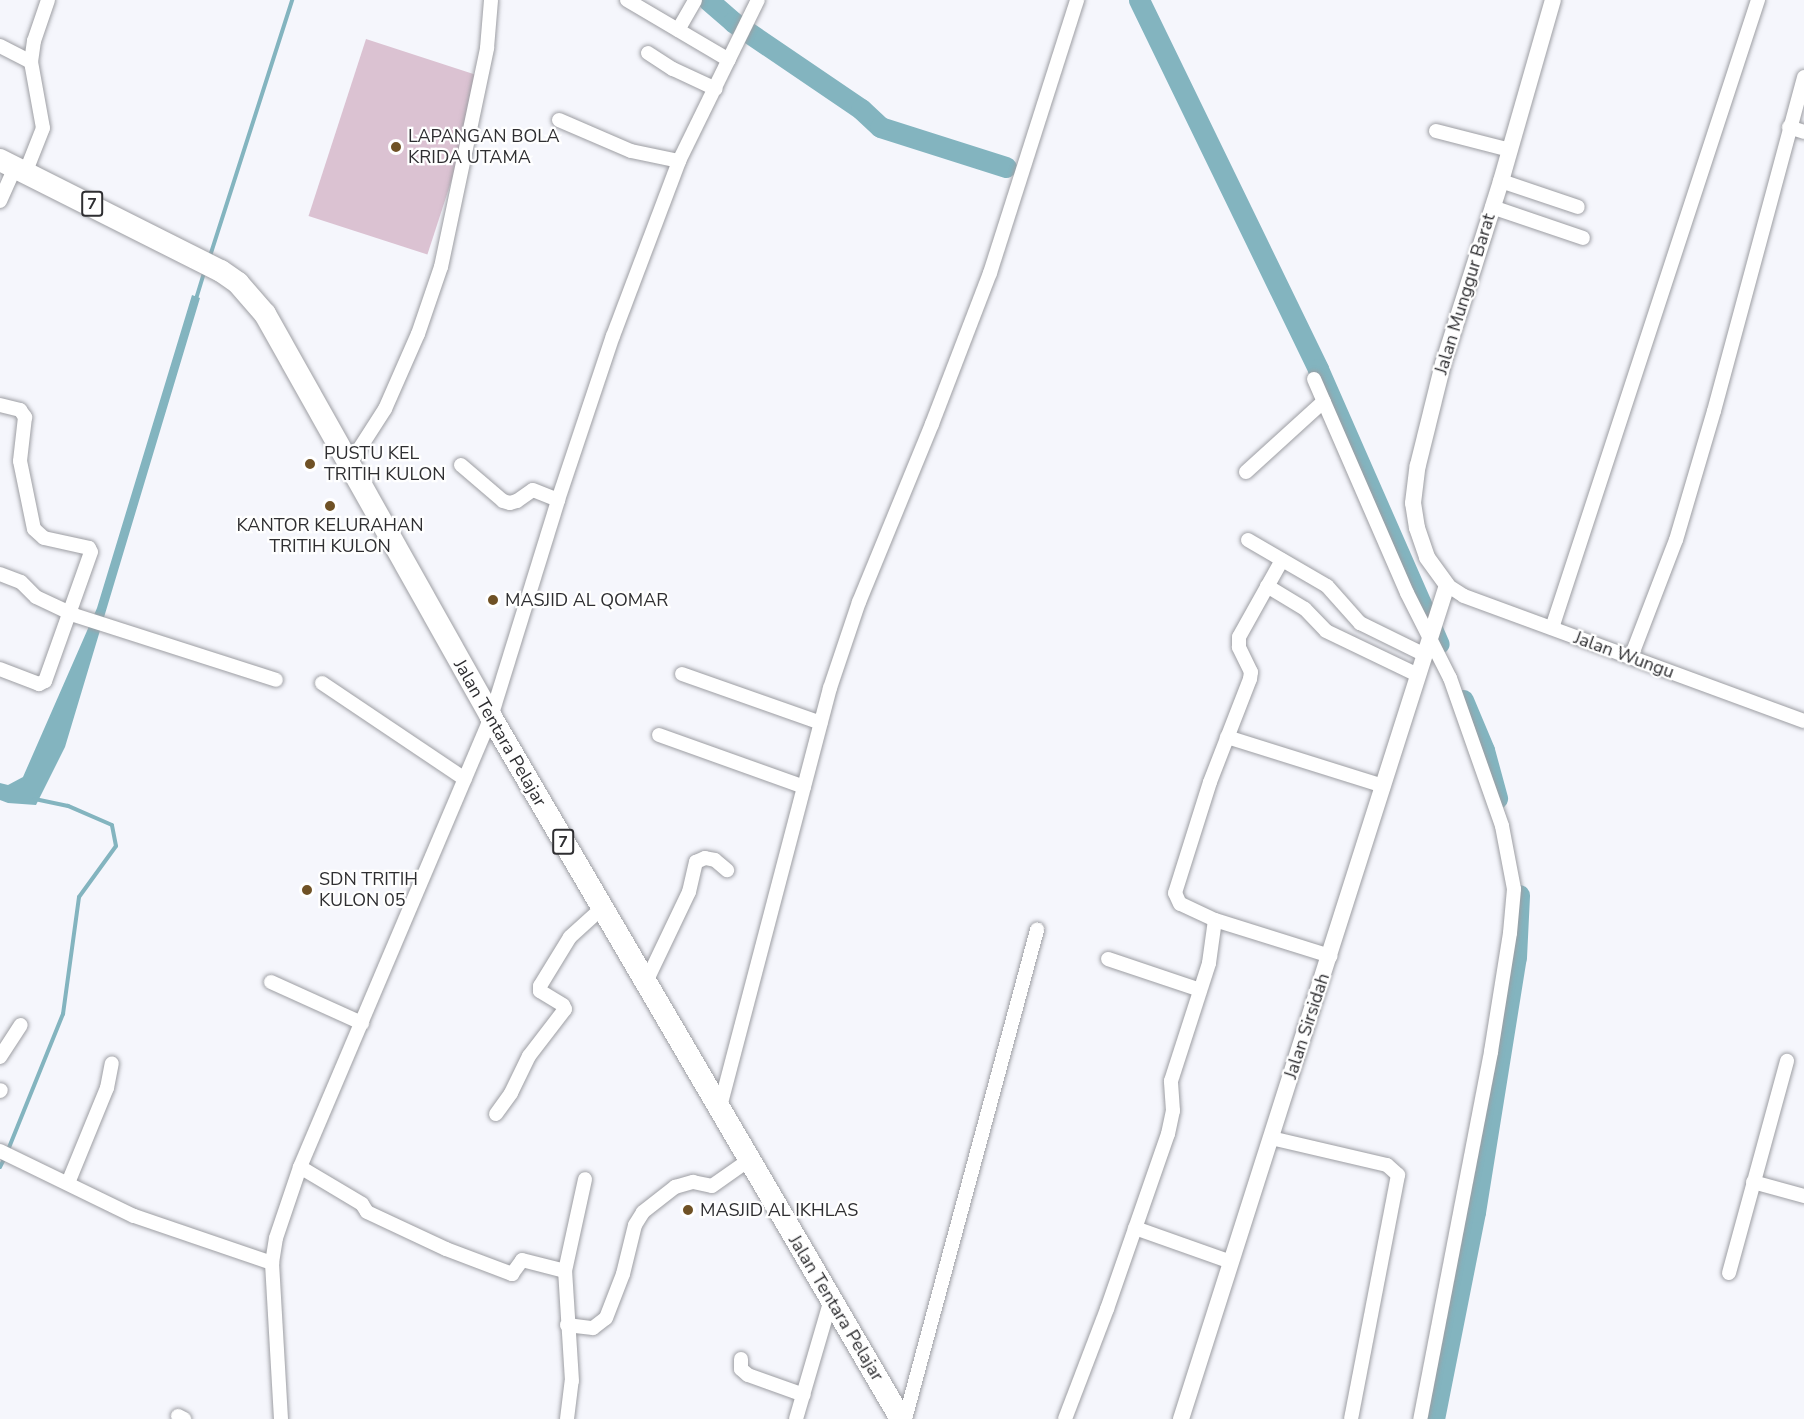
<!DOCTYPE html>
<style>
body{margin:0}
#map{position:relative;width:1804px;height:1419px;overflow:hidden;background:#f5f6fc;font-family:"Nunito Sans",sans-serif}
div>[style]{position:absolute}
.green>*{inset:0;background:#dbc2d2;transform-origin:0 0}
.water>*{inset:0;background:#83b4bf}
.stream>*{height:4px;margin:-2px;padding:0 2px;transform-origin:2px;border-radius:2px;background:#83b4bf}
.river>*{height:21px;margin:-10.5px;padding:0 10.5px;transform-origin:10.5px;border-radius:10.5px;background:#83b4bf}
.roads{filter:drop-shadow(0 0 2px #9d9ea3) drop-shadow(0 0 2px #9d9ea3)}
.minor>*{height:14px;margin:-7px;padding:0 7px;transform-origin:7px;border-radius:7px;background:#fff}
.tertiary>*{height:16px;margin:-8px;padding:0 8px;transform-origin:8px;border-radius:8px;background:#fff}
.trunk>*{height:22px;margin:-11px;padding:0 11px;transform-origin:11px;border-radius:11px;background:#fff}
.dots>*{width:16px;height:16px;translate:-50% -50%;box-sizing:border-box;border:3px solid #fff;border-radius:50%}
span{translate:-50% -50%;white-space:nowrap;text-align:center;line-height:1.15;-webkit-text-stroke:4.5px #fff;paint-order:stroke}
.shield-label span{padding:2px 4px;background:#fff;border:2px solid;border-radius:4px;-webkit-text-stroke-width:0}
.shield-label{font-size:16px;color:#2e2e31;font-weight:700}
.poi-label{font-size:18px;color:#2e2e31}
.left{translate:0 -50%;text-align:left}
.street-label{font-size:18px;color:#2e2e31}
</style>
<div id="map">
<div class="green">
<i style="left:366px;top:39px;width:125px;height:186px;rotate:18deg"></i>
</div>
<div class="water">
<i style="clip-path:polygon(192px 295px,200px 298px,65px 747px,36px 805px,8px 803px,0 800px,0 783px,8px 785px,23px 777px,97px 608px)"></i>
</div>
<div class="stream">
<i style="left:210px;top:256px;width:269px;rotate:-72.2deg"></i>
<i style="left:196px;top:299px;width:28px;rotate:-73deg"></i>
<i style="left:8px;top:1150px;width:147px;rotate:-68deg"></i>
<i style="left:63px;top:1014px;width:118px;rotate:-82.2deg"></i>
<i style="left:79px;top:897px;width:63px;rotate:-54deg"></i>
<i style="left:116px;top:846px;width:21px;rotate:-101deg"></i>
<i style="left:112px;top:825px;width:48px;rotate:-156.6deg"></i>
<i style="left:68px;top:806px;width:34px;rotate:-168deg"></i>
<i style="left:0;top:1167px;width:11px;rotate:-63deg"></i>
</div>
<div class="river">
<i style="left:708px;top:0;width:33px;rotate:41deg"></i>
<i style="left:733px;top:22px;width:155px;rotate:34.2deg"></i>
<i style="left:861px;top:109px;width:26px;rotate:43deg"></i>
<i style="left:880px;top:127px;width:132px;rotate:17.6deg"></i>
<i style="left:1139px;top:0;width:410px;rotate:64.1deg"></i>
<i style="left:1318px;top:369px;width:300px;rotate:66.3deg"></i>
<i style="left:1463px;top:700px;width:54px;rotate:67.2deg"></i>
<i style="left:1484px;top:750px;width:50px;rotate:74.8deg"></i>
<i style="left:1434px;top:1419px;width:211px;rotate:-78.8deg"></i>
<i style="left:1475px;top:1212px;width:258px;rotate:-80.9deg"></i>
<i style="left:1516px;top:957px;width:62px;rotate:-87.2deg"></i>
</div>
<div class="roads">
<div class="minor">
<i style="left:627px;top:0;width:118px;rotate:30.5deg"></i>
<i style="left:678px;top:30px;width:34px;rotate:-60deg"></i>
<i style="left:0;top:46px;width:35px;rotate:27deg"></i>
<i style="left:648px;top:53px;width:30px;rotate:33deg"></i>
<i style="left:673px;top:69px;width:47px;rotate:24.9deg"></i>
<i style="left:559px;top:120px;width:78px;rotate:23.3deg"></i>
<i style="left:631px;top:151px;width:49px;rotate:11.8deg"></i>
<i style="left:1789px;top:127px;width:16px;rotate:18deg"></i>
<i style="left:1436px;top:131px;width:76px;rotate:14.4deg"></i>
<i style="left:26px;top:171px;width:46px;rotate:-68.4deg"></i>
<i style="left:43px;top:128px;width:67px;rotate:-100.3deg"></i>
<i style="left:31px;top:62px;width:21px;rotate:-82deg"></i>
<i style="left:34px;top:41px;width:43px;rotate:-71.1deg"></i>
<i style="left:1501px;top:181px;width:81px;rotate:18.7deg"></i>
<i style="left:0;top:201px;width:37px;rotate:-66deg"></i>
<i style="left:1492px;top:207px;width:96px;rotate:18.8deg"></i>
<i style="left:1314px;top:379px;width:233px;rotate:66.5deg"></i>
<i style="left:1407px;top:593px;width:95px;rotate:63.2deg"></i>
<i style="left:1450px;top:678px;width:157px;rotate:70.6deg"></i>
<i style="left:1502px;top:826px;width:64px;rotate:79.2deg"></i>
<i style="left:1514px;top:889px;width:44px;rotate:95.2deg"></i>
<i style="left:1510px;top:933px;width:121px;rotate:99.1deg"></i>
<i style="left:1491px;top:1052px;width:374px;rotate:100.9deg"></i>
<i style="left:0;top:405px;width:21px;rotate:14deg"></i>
<i style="left:20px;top:410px;width:9px;rotate:54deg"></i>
<i style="left:25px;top:417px;width:44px;rotate:96.5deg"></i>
<i style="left:20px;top:461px;width:69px;rotate:78.4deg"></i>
<i style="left:34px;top:529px;width:13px;rotate:42deg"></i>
<i style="left:44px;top:538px;width:46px;rotate:12.5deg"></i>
<i style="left:89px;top:548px;width:4px;rotate:63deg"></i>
<i style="left:91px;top:552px;width:137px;rotate:109.6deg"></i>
<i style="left:45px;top:681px;width:7px;rotate:153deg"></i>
<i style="left:39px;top:684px;width:42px;rotate:-159deg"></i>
<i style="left:349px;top:465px;width:67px;rotate:-57.3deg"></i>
<i style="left:385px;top:409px;width:82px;rotate:-66.3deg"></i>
<i style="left:418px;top:334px;width:71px;rotate:-71.1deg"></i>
<i style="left:441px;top:267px;width:224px;rotate:-78.1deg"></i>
<i style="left:487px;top:48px;width:48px;rotate:-85.2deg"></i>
<i style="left:461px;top:465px;width:55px;rotate:40.6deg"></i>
<i style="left:503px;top:501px;width:7px;rotate:16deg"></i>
<i style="left:510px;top:503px;width:7px;rotate:-16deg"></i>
<i style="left:517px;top:501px;width:19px;rotate:-35deg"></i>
<i style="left:533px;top:490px;width:27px;rotate:22deg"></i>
<i style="left:1246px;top:472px;width:105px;rotate:-42.3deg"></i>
<i style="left:1248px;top:540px;width:91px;rotate:30.2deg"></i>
<i style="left:1327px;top:586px;width:50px;rotate:48.3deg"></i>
<i style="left:1360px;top:623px;width:72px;rotate:26.2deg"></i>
<i style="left:0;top:574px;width:22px;rotate:21deg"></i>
<i style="left:21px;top:582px;width:21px;rotate:45deg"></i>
<i style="left:36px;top:597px;width:42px;rotate:25.3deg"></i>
<i style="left:74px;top:615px;width:212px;rotate:17.8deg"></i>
<i style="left:1447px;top:585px;width:20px;rotate:33deg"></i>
<i style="left:1464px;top:596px;width:362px;rotate:20.2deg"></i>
<i style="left:1267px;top:586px;width:44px;rotate:31.2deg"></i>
<i style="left:1305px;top:609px;width:30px;rotate:46deg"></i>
<i style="left:1326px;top:631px;width:102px;rotate:25.6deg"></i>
<i style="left:1552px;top:628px;width:661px;rotate:-71.84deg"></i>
<i style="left:1631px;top:657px;width:125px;rotate:-69deg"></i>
<i style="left:1676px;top:540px;width:134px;rotate:-73.6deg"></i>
<i style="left:1714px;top:411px;width:346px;rotate:-74.9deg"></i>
<i style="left:682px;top:674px;width:147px;rotate:19.4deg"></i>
<i style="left:322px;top:683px;width:172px;rotate:33.9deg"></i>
<i style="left:659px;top:735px;width:154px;rotate:19.7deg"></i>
<i style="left:1227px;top:737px;width:164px;rotate:17.4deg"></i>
<i style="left:1215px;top:920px;width:121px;rotate:17.4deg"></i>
<i style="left:1108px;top:959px;width:97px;rotate:18.6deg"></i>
<i style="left:271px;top:982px;width:100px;rotate:24.3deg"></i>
<i style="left:646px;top:982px;width:100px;rotate:-64.5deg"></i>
<i style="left:689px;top:892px;width:31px;rotate:-77deg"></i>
<i style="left:696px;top:862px;width:10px;rotate:-24deg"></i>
<i style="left:705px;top:858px;width:10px;rotate:11deg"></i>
<i style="left:715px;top:860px;width:16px;rotate:40deg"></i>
<i style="left:0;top:1057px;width:38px;rotate:-57deg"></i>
<i style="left:0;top:1091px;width:1px;rotate:-45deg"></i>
<i style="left:720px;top:1107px;width:433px;rotate:-75.3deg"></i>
<i style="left:830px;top:688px;width:91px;rotate:-71.4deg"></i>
<i style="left:859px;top:602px;width:192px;rotate:-67.7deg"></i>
<i style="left:932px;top:424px;width:162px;rotate:-69deg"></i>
<i style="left:990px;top:273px;width:287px;rotate:-72.3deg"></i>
<i style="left:496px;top:1114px;width:26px;rotate:-54deg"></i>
<i style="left:511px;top:1093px;width:41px;rotate:-64.1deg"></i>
<i style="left:529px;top:1056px;width:59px;rotate:-52.5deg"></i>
<i style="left:565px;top:1009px;width:4px;rotate:-117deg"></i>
<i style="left:563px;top:1005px;width:27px;rotate:-149deg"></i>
<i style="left:540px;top:991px;width:5px;rotate:-90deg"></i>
<i style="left:540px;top:986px;width:57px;rotate:-58.5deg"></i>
<i style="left:570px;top:937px;width:43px;rotate:-42.2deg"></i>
<i style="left:1271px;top:1138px;width:119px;rotate:13.1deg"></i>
<i style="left:1387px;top:1165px;width:15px;rotate:42deg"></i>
<i style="left:1398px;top:1175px;width:248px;rotate:100.9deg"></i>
<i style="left:0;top:1151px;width:149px;rotate:25.9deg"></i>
<i style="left:134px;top:1216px;width:146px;rotate:18.8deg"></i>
<i style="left:300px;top:1167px;width:72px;rotate:30.8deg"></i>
<i style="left:362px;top:1204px;width:9px;rotate:58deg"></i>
<i style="left:367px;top:1212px;width:87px;rotate:25.1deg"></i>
<i style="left:446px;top:1249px;width:71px;rotate:20.7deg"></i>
<i style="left:512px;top:1274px;width:17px;rotate:-54deg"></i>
<i style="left:522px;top:1260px;width:44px;rotate:14.3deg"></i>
<i style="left:1753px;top:1182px;width:53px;rotate:15.4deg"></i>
<i style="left:68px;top:1183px;width:103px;rotate:-67.7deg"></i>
<i style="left:107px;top:1088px;width:25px;rotate:-79deg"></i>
<i style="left:1135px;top:1228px;width:102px;rotate:19.5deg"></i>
<i style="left:1729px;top:1273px;width:220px;rotate:-74.7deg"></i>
<i style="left:567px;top:1325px;width:26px;rotate:7deg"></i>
<i style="left:593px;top:1328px;width:16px;rotate:-38deg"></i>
<i style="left:606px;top:1318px;width:47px;rotate:-68.9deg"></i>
<i style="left:623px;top:1274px;width:50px;rotate:-76.2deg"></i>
<i style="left:635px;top:1225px;width:15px;rotate:-58deg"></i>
<i style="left:643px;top:1212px;width:41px;rotate:-38deg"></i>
<i style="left:675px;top:1187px;width:19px;rotate:-16deg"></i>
<i style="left:693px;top:1182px;width:19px;rotate:12deg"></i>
<i style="left:712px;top:1186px;width:45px;rotate:-35.1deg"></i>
<i style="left:741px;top:1359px;width:10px;rotate:90deg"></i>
<i style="left:741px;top:1369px;width:9px;rotate:41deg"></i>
<i style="left:748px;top:1375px;width:59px;rotate:19.7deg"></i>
<i style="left:178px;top:1416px;width:7px;rotate:27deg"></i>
<i style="left:281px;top:1419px;width:156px;rotate:-93.3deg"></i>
<i style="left:272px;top:1263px;width:25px;rotate:-81deg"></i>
<i style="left:276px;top:1238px;width:75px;rotate:-71.3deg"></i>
<i style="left:300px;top:1167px;width:489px;rotate:-67deg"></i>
<i style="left:491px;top:717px;width:227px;rotate:-72.8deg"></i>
<i style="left:558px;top:500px;width:173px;rotate:-71.5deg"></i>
<i style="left:613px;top:336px;width:187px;rotate:-69.3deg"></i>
<i style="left:679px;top:161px;width:179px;rotate:-63.9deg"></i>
<i style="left:567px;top:1419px;width:38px;rotate:-83deg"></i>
<i style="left:572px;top:1381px;width:110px;rotate:-93.6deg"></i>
<i style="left:565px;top:1271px;width:94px;rotate:-77.7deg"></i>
<i style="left:796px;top:1419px;width:125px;rotate:-73.7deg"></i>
<i style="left:905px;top:1419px;width:507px;rotate:-74.89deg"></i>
<i style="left:1065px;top:1419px;width:118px;rotate:-69.1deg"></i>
<i style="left:1107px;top:1309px;width:185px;rotate:-70.8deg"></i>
<i style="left:1168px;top:1134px;width:24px;rotate:-78deg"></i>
<i style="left:1173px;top:1111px;width:30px;rotate:-94deg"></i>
<i style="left:1171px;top:1081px;width:124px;rotate:-72.1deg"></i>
<i style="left:1209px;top:963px;width:43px;rotate:-82.1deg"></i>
<i style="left:1215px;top:920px;width:38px;rotate:-155deg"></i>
<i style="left:1180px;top:904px;width:12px;rotate:-114deg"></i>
<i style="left:1175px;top:893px;width:116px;rotate:-72.5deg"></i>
<i style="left:1210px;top:782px;width:110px;rotate:-68.8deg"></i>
<i style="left:1250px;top:679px;width:7px;rotate:-82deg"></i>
<i style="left:1251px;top:672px;width:28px;rotate:-116deg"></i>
<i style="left:1239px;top:647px;width:10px;rotate:-90deg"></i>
<i style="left:1239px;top:637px;width:88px;rotate:-60.8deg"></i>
</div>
<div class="tertiary">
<i style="left:1181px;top:1419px;width:875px;rotate:-72.31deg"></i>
<i style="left:1447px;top:585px;width:34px;rotate:-126deg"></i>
<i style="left:1427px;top:557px;width:31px;rotate:-109deg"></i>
<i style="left:1417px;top:528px;width:25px;rotate:-99deg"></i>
<i style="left:1413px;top:503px;width:38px;rotate:-83deg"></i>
<i style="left:1418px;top:465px;width:104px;rotate:-76.1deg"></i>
<i style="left:1443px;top:364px;width:192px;rotate:-72.4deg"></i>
<i style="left:1501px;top:181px;width:188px;rotate:-74deg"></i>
</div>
<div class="trunk">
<i style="left:0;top:160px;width:247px;rotate:26.7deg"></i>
<i style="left:221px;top:271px;width:21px;rotate:35deg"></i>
<i style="left:238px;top:283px;width:41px;rotate:48.9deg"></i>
<i style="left:265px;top:314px;width:462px;rotate:60.7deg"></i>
<i style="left:491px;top:717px;width:813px;rotate:59.71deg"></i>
</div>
</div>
<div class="dots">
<i style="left:396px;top:147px;background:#6f5125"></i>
<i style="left:310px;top:464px;background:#6f5125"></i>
<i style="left:330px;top:506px;background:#6f5125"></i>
<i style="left:493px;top:600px;background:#6f5125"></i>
<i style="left:307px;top:890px;background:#6f5125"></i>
<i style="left:688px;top:1210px;background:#6f5125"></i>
</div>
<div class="shield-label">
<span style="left:92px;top:204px">7</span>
<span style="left:563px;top:842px">7</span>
</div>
<div class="poi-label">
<span class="left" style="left:408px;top:147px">LAPANGAN BOLA<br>KRIDA UTAMA</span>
<span class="left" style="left:324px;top:464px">PUSTU KEL<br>TRITIH KULON</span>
<span style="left:330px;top:536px">KANTOR KELURAHAN<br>TRITIH KULON</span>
<span class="left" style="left:505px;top:600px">MASJID AL QOMAR</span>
<span class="left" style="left:319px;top:890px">SDN TRITIH<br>KULON 05</span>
<span class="left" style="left:700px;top:1210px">MASJID AL IKHLAS</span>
</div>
<div class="street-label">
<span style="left:1465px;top:294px;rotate:-73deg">Jalan Munggur Barat</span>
<span style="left:1624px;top:655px;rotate:20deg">Jalan Wungu</span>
<span style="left:500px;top:733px;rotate:60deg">Jalan Tentara Pelajar</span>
<span style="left:1307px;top:1026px;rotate:-72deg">Jalan Sirsidah</span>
<span style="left:836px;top:1308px;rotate:59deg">Jalan Tentara Pelajar</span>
</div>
</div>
